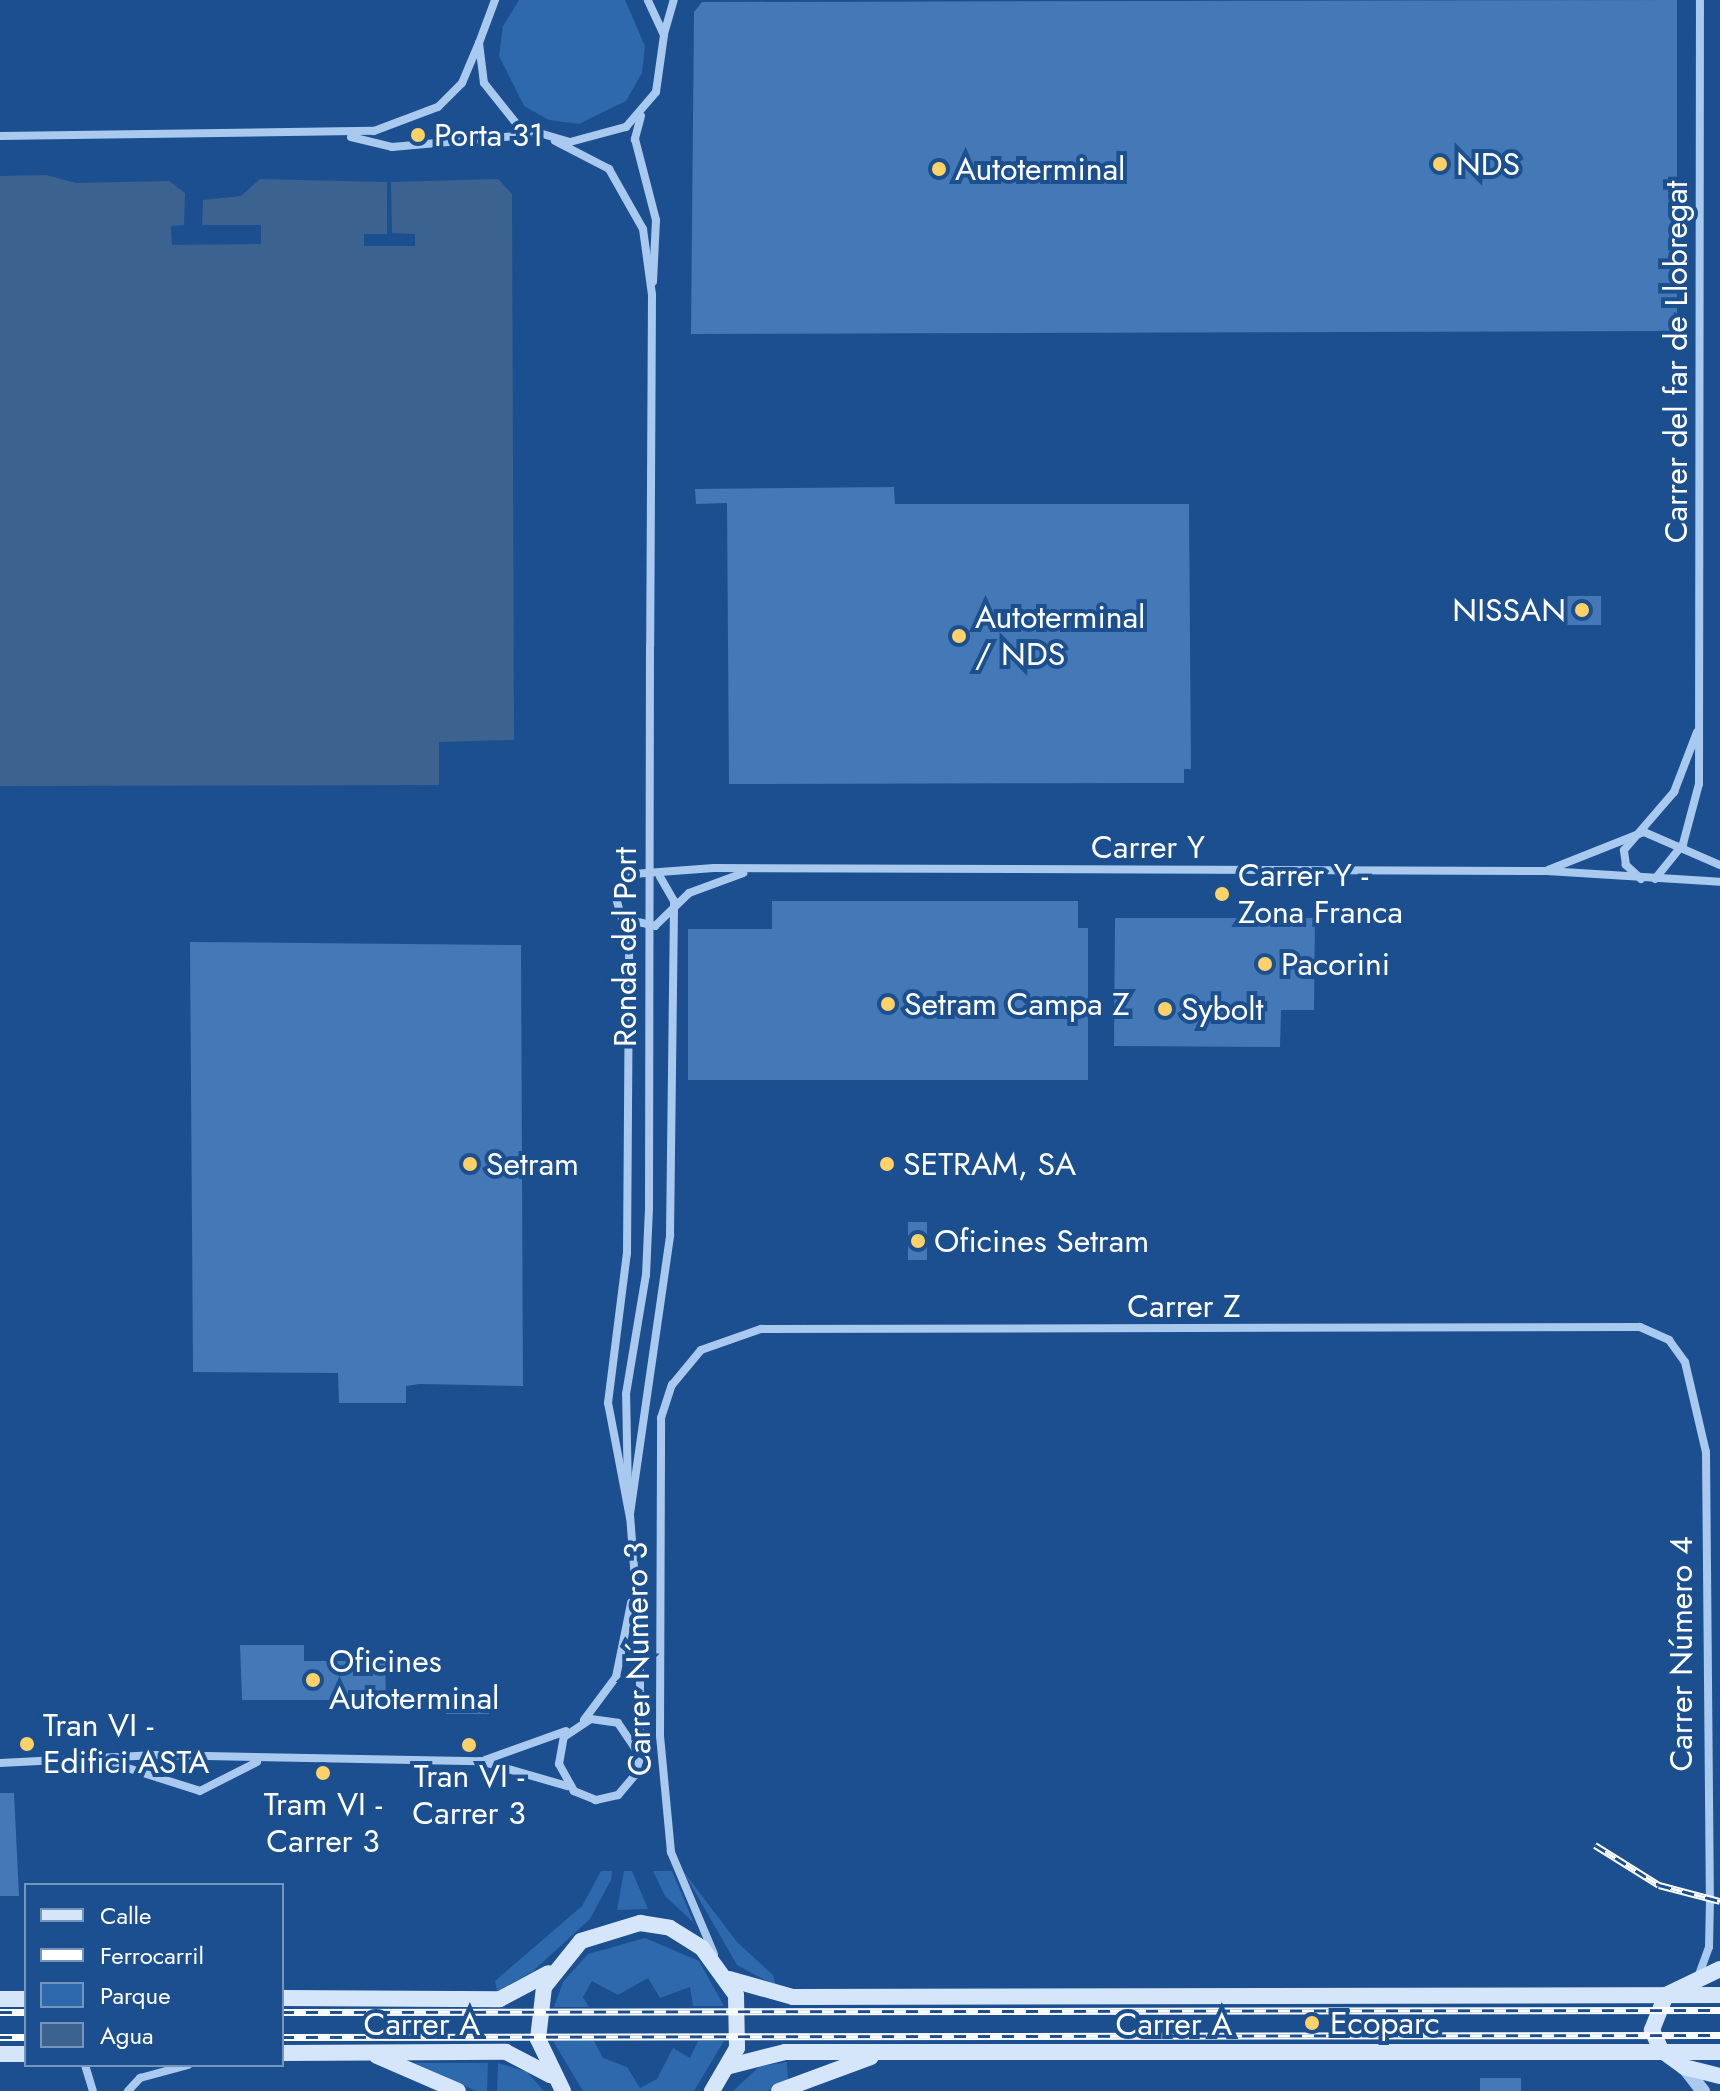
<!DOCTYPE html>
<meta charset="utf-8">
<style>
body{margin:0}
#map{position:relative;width:1720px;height:2091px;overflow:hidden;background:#1b4f8f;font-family:Jost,sans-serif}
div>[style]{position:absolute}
.green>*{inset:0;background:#2e69ad}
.water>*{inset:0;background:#3c6290}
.pier>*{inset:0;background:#1b4f8f}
.building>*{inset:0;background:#4478b7;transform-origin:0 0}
.minor>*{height:8px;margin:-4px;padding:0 4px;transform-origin:4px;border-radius:4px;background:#a9c9ee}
.tertiary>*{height:14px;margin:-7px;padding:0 7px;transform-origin:7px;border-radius:7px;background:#a9c9ee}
.secondary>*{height:16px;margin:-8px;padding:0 8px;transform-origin:8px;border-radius:8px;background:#d6e6fa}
.rail>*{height:7px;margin-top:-3.5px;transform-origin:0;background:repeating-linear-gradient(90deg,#1b4f8f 0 12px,#fff 0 24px);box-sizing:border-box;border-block:2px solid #fff}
.minor-bridge>*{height:8px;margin:-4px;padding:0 4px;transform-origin:4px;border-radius:4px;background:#a9c9ee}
.dots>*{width:22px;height:22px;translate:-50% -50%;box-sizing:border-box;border:4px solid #1b4f8f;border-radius:50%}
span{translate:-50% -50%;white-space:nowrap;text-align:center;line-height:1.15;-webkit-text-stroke:8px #1b4f8f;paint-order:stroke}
.poi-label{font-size:32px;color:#fff}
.left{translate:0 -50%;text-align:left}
.right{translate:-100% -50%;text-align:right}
.street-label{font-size:32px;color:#fff}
.legend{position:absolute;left:24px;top:1883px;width:260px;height:184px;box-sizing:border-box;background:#1b4f8f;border:2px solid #7695bc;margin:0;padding:10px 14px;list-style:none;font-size:24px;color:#fff}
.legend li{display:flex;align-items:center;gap:16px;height:40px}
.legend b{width:40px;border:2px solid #7695bc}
</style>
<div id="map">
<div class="green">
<i style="clip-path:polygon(519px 0,625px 0,645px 46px,642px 73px,626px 101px,579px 124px,549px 120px,524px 106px,499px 56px,503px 26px)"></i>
<i style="clip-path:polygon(601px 1871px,612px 1871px,611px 1880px,590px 1919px,532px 1972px,497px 1991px,495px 1981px,582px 1906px)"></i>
<i style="clip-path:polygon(624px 1871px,632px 1871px,648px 1909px,617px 1910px)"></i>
<i style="clip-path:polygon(653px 1871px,672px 1871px,694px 1923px,665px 1896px)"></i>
<i style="clip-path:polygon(683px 1871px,737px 1942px,773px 1975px,776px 1986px,737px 1965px)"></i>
<i style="clip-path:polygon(645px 1938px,699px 1961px,724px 2006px,693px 2006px,690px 1987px,660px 1998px,648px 1978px,618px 1995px,592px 1981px,583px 1997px,589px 2007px,554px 2007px,563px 1982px,588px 1954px)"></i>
<i style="clip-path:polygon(553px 2041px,594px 2041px,603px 2058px,627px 2067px,640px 2088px,657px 2079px,673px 2048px,690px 2058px,698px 2041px,724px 2041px,694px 2091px,583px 2091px)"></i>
<i style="clip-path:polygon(787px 2062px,788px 2082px,767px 2091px,733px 2091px,760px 2066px)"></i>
<i style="clip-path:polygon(414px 2063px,488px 2063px,487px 2091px,476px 2091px)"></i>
<i style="clip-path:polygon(498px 2063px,527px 2072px,544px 2091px,497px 2091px)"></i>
</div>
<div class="water">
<i style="clip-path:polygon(46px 175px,76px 183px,169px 181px,185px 193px,184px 225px,171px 226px,172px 245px,261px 244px,261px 225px,202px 225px,203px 200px,241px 196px,260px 179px,387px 182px,387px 234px,364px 234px,365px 246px,415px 245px,414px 234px,392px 234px,391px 182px,498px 179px,512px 194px,514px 740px,439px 742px,439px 785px,0 786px,0 176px)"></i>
</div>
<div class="pier">
<i style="clip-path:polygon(387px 178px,392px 233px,415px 234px,415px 246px,364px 246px,364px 234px,387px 234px)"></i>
</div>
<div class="building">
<i style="clip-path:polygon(1677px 0,1677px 331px,691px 334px,694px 12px,702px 2px)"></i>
<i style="clip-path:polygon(894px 487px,895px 504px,1189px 504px,1191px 769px,1184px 769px,1184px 783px,729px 784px,727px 503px,696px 504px,695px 489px)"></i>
<i style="left:1564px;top:596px;width:37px;height:29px"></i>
<i style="clip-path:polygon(772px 901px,1078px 901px,1078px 928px,1088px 928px,1088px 1080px,688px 1080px,688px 929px,772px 929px)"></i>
<i style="clip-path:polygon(1115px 918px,1315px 918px,1314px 1010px,1281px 1010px,1280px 1047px,1114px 1046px)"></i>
<i style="clip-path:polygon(190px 942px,521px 945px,523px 1386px,419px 1384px,406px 1386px,406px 1403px,339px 1403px,338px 1373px,193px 1372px)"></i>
<i style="left:908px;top:1222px;width:19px;height:38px"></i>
<i style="clip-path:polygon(240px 1645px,304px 1645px,304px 1661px,385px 1661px,386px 1700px,242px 1700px)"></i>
<i style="left:489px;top:1700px;width:14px;height:43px;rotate:90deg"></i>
<i style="clip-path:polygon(0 1793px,14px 1793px,19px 1896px,0 1896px)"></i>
<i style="left:1480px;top:2078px;width:41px;height:13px"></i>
</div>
<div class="minor">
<i style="left:495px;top:0;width:46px;rotate:110.4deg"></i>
<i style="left:479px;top:43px;width:40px;rotate:82.9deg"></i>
<i style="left:484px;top:83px;width:56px;rotate:51.5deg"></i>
<i style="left:519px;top:127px;width:53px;rotate:16.4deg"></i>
<i style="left:570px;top:142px;width:58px;rotate:-15deg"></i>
<i style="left:626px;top:127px;width:46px;rotate:-49.4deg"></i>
<i style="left:656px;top:92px;width:58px;rotate:-82deg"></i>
<i style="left:664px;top:35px;width:38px;rotate:-115deg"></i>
<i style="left:664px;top:34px;width:35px;rotate:-74deg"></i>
<i style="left:641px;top:116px;width:24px;rotate:105deg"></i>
<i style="left:635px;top:139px;width:84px;rotate:75.5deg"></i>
<i style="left:656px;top:220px;width:62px;rotate:92.8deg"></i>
<i style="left:0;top:136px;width:374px;rotate:-0.8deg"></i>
<i style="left:374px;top:131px;width:68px;rotate:-20.6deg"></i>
<i style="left:438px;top:107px;width:34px;rotate:-45deg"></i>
<i style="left:462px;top:83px;width:43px;rotate:-67deg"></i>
<i style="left:351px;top:137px;width:42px;rotate:13.7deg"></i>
<i style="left:392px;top:147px;width:136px;rotate:-5.1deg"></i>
<i style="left:555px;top:141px;width:61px;rotate:27.4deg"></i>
<i style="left:609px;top:169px;width:69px;rotate:60.5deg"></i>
<i style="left:643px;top:229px;width:67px;rotate:82.2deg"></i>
<i style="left:652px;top:295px;width:351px;rotate:90.3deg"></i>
<i style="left:1548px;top:870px;width:103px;rotate:-21.6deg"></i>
<i style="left:1644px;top:832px;width:83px;rotate:23.5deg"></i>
<i style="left:1641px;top:879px;width:21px;rotate:-137deg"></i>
<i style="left:1626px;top:865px;width:15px;rotate:-98deg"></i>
<i style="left:1624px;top:850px;width:77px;rotate:-49.2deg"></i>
<i style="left:1674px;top:792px;width:64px;rotate:-69deg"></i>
<i style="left:1655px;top:879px;width:45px;rotate:-51.3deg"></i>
<i style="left:1683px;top:844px;width:62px;rotate:-75.1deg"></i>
<i style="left:1699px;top:784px;width:784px;rotate:-89.93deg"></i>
<i style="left:625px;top:919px;width:31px;rotate:13deg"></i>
<i style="left:655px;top:926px;width:47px;rotate:-44.1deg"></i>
<i style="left:689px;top:893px;width:58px;rotate:-20.3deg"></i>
<i style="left:628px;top:1494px;width:100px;rotate:-91.1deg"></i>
<i style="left:626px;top:1394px;width:121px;rotate:-80.5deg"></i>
<i style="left:646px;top:1275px;width:66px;rotate:-87.4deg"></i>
<i style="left:630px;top:1514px;width:282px;rotate:-81.8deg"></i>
<i style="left:670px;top:1235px;width:334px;rotate:-89.3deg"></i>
<i style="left:674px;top:901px;width:28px;rotate:-120deg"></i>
<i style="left:630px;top:1515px;width:129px;rotate:85.6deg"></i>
<i style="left:640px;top:1644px;width:92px;rotate:90deg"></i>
<i style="left:640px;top:1736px;width:25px;rotate:92deg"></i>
<i style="left:639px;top:1761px;width:15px;rotate:106deg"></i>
<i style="left:635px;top:1775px;width:26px;rotate:130deg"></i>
<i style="left:618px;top:1795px;width:23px;rotate:167deg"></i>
<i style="left:596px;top:1800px;width:24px;rotate:-158deg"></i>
<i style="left:574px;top:1791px;width:31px;rotate:-119deg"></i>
<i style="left:559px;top:1764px;width:27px;rotate:-80deg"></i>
<i style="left:564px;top:1737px;width:32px;rotate:-34deg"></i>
<i style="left:591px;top:1719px;width:27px;rotate:8deg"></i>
<i style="left:618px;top:1723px;width:36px;rotate:56deg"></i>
<i style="left:630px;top:1518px;width:117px;rotate:-100.8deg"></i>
<i style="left:608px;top:1403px;width:151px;rotate:-82.8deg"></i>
<i style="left:627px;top:1253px;width:309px;rotate:-89.6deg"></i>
<i style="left:629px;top:944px;width:48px;rotate:-105.8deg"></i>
<i style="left:616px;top:898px;width:29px;rotate:-55deg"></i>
<i style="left:633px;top:874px;width:81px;rotate:-4.2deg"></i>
<i style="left:714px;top:868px;width:833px;rotate:0.21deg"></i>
<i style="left:1547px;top:871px;width:173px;rotate:3.6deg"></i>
<i style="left:584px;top:1720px;width:54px;rotate:-53.3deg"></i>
<i style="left:616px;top:1677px;width:76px;rotate:-78.5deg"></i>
<i style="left:485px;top:1760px;width:86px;rotate:-19.7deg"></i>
<i style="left:0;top:1763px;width:156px;rotate:-2.9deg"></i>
<i style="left:156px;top:1755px;width:324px;rotate:1.1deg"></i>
<i style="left:480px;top:1761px;width:91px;rotate:16deg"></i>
<i style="left:115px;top:1764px;width:89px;rotate:17.6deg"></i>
<i style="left:200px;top:1791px;width:64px;rotate:-27deg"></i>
<i style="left:714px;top:1954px;width:111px;rotate:-112.9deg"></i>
<i style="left:671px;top:1852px;width:117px;rotate:-95.4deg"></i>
<i style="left:660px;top:1736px;width:318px;rotate:-89.8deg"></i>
<i style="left:661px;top:1418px;width:35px;rotate:-72deg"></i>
<i style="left:672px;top:1385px;width:45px;rotate:-50.4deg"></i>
<i style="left:701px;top:1350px;width:64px;rotate:-19.3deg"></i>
<i style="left:761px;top:1329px;width:879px;rotate:-0.13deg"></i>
<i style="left:1640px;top:1327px;width:32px;rotate:24deg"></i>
<i style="left:1669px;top:1340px;width:27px;rotate:54deg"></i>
<i style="left:1685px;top:1362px;width:92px;rotate:76.9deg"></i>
<i style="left:1706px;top:1452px;width:447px;rotate:89.5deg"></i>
<i style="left:1710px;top:1899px;width:48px;rotate:91.2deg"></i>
<i style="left:1709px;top:1947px;width:29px;rotate:110deg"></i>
<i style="left:85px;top:2065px;width:27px;rotate:73deg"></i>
<i style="left:128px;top:2091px;width:18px;rotate:-47deg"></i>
<i style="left:140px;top:2078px;width:50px;rotate:-15.2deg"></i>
</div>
<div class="tertiary">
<i style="left:1684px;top:2067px;width:31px;rotate:52deg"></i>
</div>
<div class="secondary">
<i style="left:1720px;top:1969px;width:60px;rotate:154.3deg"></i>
<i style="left:1666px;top:1995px;width:38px;rotate:112deg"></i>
<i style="left:1652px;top:2030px;width:22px;rotate:66deg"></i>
<i style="left:1661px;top:2050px;width:29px;rotate:36deg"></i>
<i style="left:1684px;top:2067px;width:37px;rotate:14deg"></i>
<i style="left:729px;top:1979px;width:66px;rotate:15.7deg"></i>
<i style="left:793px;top:1997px;width:927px;rotate:-0.12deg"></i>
<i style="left:282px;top:1998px;width:218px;rotate:0.3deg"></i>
<i style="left:500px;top:1999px;width:55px;rotate:-28deg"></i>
<i style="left:0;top:1999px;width:26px"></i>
<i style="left:282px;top:2053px;width:224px;rotate:-0.3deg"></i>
<i style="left:506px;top:2052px;width:50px;rotate:27.6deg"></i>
<i style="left:0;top:2054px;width:26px"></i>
<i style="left:377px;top:2056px;width:88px;rotate:23.4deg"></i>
<i style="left:730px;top:2066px;width:57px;rotate:-14.3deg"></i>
<i style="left:785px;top:2052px;width:935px"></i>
<i style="left:563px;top:2091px;width:58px;rotate:-115.7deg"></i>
<i style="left:538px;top:2039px;width:52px;rotate:-83.4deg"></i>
<i style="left:544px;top:1987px;width:59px;rotate:-51.2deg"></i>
<i style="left:581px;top:1941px;width:62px;rotate:-17deg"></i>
<i style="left:640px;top:1923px;width:30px;rotate:9deg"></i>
<i style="left:670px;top:1928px;width:38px;rotate:32deg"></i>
<i style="left:702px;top:1948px;width:58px;rotate:54.1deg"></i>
<i style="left:736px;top:1995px;width:53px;rotate:88.9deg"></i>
<i style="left:737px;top:2048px;width:50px;rotate:120.2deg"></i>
<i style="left:779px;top:2091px;width:98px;rotate:-20.3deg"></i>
</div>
<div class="rail">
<i style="left:1595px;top:1845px;width:75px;rotate:32deg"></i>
<i style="left:1659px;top:1885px;width:63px;rotate:14.7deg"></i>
<i style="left:0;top:2012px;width:26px"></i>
<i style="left:282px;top:2012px;width:1438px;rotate:-0.08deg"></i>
<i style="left:0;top:2037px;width:26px"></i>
<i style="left:282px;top:2037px;width:1438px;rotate:-0.08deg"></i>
</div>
<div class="minor-bridge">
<i style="left:649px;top:1209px;width:563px;rotate:-89.9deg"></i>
</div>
<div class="dots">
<i style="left:418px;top:135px;background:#ffd166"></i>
<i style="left:1440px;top:164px;background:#ffd166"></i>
<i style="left:939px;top:169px;background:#ffd166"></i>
<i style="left:1582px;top:610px;background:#ffd166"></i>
<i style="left:959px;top:636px;background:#ffd166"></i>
<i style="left:1222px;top:894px;background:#ffd166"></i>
<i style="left:1265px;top:964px;background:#ffd166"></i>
<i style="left:888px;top:1004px;background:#ffd166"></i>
<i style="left:1165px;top:1009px;background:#ffd166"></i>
<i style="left:470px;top:1164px;background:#ffd166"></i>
<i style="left:887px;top:1164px;background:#ffd166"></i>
<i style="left:918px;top:1241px;background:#ffd166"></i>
<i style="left:313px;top:1680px;background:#ffd166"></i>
<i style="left:27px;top:1744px;background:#ffd166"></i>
<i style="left:469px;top:1745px;background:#ffd166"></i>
<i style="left:323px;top:1773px;background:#ffd166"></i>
<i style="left:1312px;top:2023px;background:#ffd166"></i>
</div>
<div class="poi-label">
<span class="left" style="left:434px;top:135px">Porta 31</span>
<span class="left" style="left:1456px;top:164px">NDS</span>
<span class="left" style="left:955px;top:169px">Autoterminal</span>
<span class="right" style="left:1566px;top:610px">NISSAN</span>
<span class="left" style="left:975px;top:636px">Autoterminal<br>/ NDS</span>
<span class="left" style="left:1238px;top:894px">Carrer Y -<br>Zona Franca</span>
<span class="left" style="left:1281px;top:964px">Pacorini</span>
<span class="left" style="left:904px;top:1004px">Setram Campa Z</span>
<span class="left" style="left:1181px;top:1009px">Sybolt</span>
<span class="left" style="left:486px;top:1164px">Setram</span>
<span class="left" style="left:903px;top:1164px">SETRAM, SA</span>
<span class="left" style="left:934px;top:1241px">Oficines Setram</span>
<span class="left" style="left:329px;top:1680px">Oficines<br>Autoterminal</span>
<span class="left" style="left:43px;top:1744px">Tran VI -<br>Edifici ASTA</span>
<span style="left:469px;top:1795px">Tran VI -<br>Carrer 3</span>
<span style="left:323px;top:1823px">Tram VI -<br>Carrer 3</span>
<span class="left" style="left:1330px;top:2023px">Ecoparc</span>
</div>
<div class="street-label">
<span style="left:1676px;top:362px;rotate:-90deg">Carrer del far de Llobregat</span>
<span style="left:1148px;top:847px">Carrer Y</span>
<span style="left:625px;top:947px;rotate:-90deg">Ronda del Port</span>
<span style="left:1184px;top:1306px">Carrer Z</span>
<span style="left:1681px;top:1654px;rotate:-90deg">Carrer Número 4</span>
<span style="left:638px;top:1659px;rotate:-91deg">Carrer Número 3</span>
<span style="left:422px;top:2024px">Carrer A</span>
<span style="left:1174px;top:2024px">Carrer A</span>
</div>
<ul class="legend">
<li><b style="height:10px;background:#d6e6fa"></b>Calle</li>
<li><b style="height:10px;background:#fff"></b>Ferrocarril</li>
<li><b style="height:22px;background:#2e69ad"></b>Parque</li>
<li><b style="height:22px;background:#3c6290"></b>Agua</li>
</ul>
</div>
